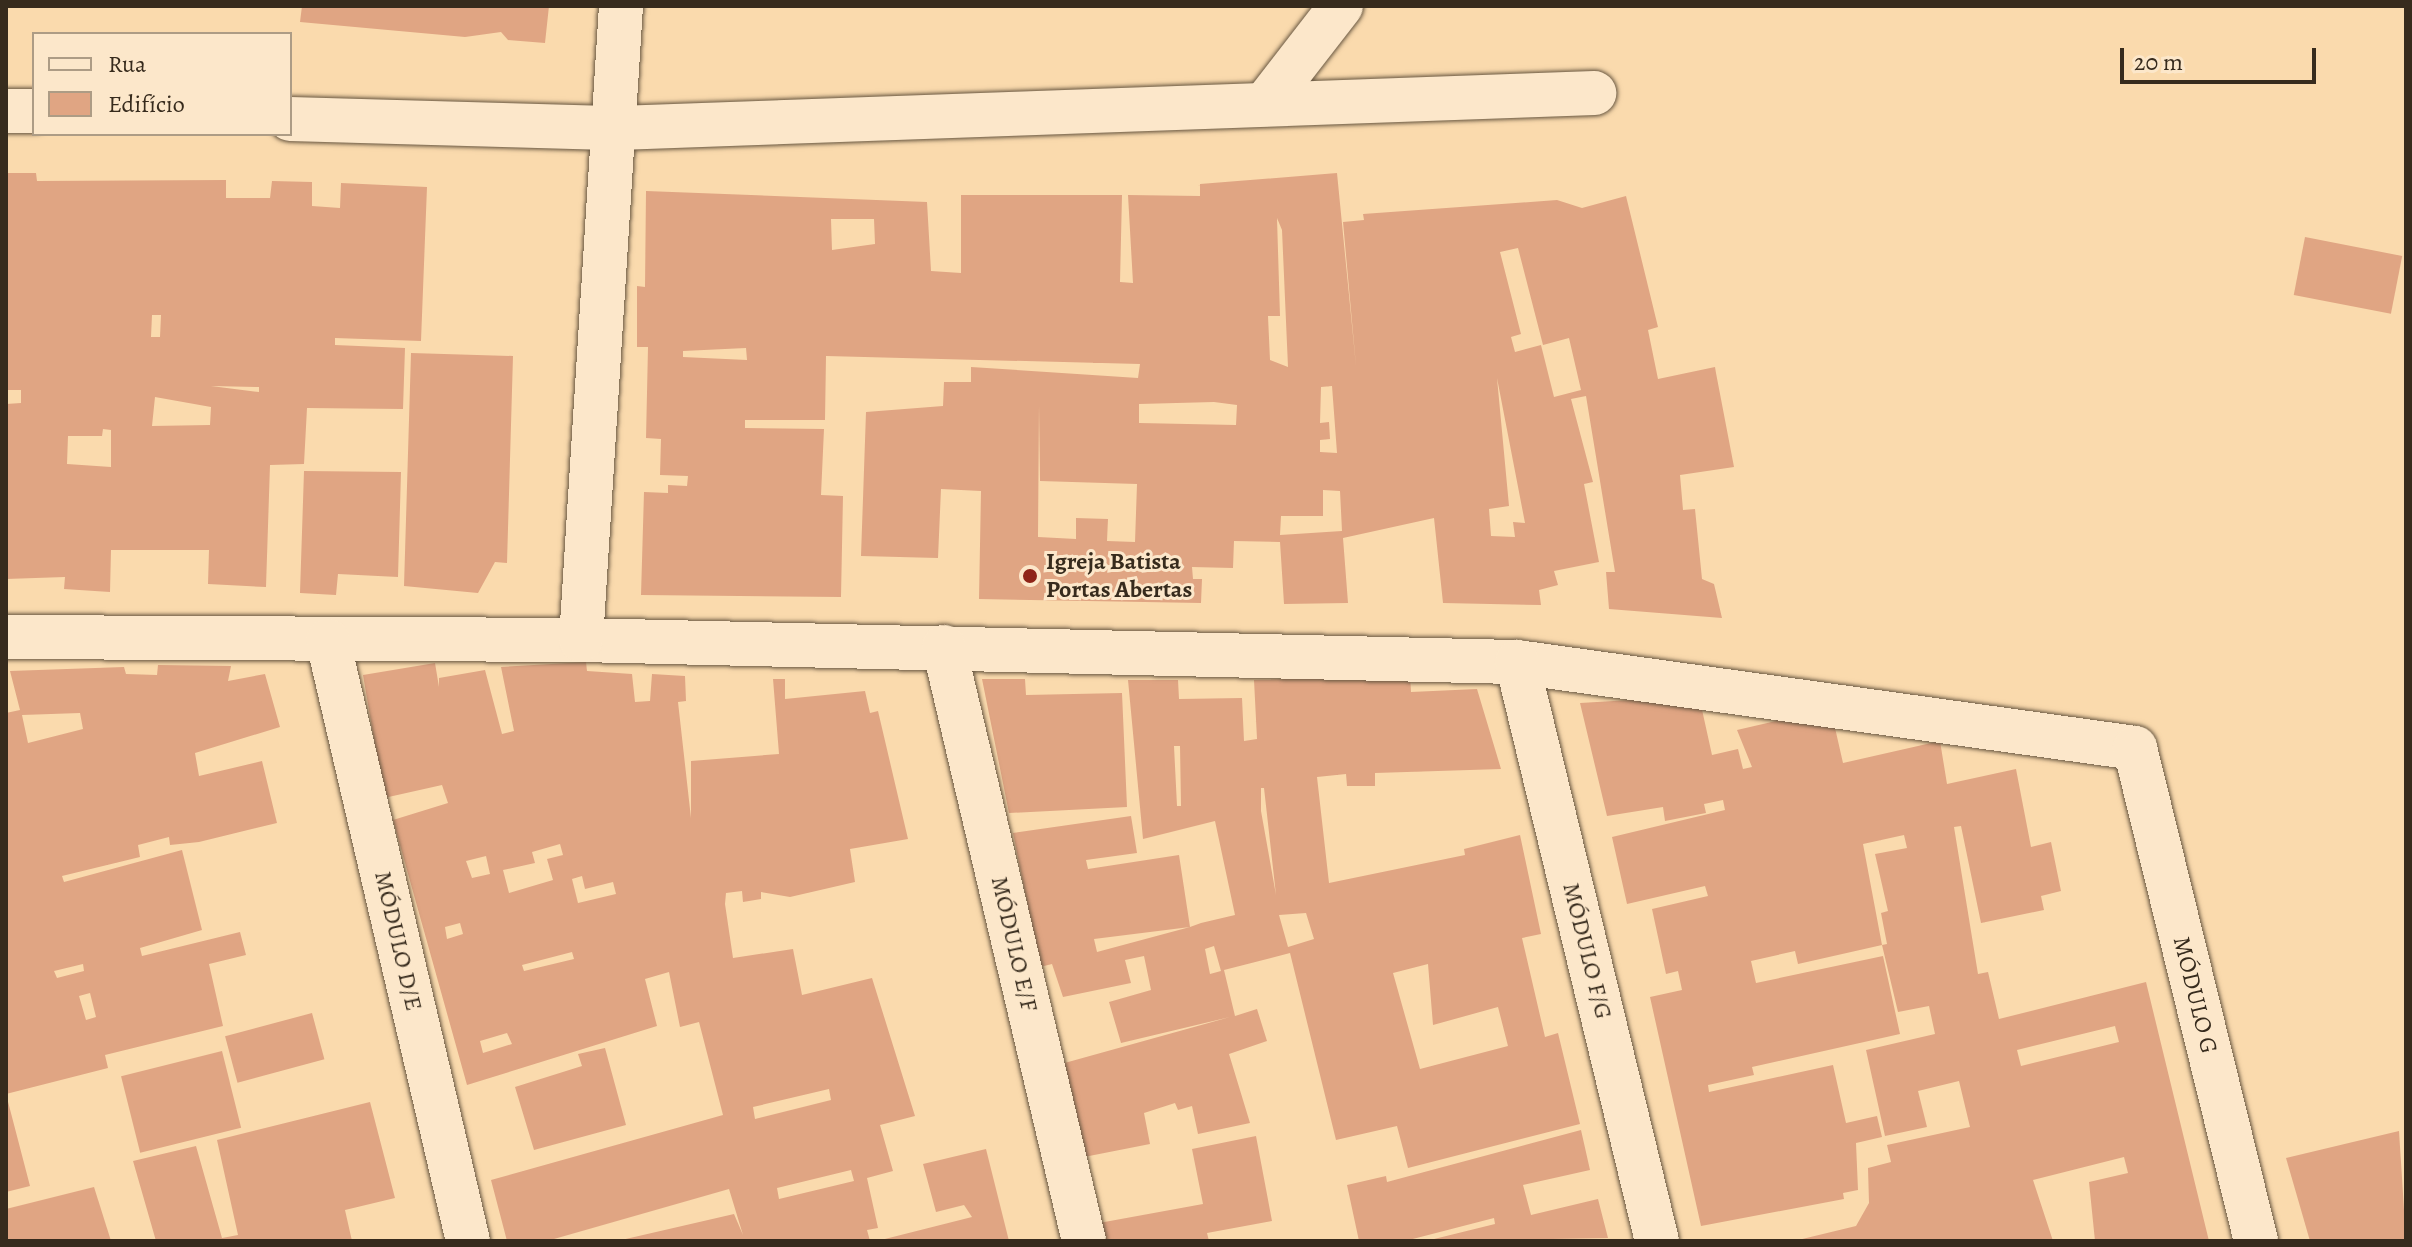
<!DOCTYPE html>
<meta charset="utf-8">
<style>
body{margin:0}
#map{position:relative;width:2412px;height:1247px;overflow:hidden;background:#fadaad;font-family:Alegreya,serif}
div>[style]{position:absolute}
.building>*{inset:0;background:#e0a583;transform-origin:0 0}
.roads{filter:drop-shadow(0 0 2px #685741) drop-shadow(0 0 2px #685741)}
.minor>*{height:44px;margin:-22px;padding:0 22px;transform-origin:22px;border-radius:22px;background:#fce7ca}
.dots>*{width:22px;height:22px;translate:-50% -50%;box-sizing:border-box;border:4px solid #fce7ca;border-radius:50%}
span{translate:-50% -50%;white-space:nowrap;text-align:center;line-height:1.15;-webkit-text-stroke:6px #fce7ca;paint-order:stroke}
.poi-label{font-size:24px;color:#372b1d;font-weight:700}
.left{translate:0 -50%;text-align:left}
.street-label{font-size:24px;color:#372b1d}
.frame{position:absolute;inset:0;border:8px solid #372b1d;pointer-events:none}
.legend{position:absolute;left:32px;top:32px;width:260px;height:104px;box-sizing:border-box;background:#fce7ca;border:2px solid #ad9c85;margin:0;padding:10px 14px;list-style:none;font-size:24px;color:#372b1d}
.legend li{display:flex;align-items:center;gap:16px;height:40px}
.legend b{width:40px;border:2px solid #ad9c85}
.scale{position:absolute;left:2120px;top:48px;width:196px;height:36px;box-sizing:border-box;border:4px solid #372b1d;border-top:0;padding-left:10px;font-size:24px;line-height:28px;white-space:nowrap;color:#372b1d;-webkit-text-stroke:6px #fce7ca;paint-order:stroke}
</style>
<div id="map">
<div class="building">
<i style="clip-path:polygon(302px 6px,549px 6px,545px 43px,508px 40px,501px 32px,465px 37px,300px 22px)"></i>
<i style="clip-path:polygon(evenodd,6px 173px,36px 173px,37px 181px,226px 180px,226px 198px,270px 198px,272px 181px,312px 182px,312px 206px,340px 208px,341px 183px,427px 187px,421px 341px,335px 338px,335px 345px,405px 348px,403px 409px,307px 408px,304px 464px,270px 465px,266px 587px,208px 584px,209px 550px,111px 550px,110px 592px,64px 589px,65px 577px,6px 579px,6px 404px,21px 403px,21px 390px,6px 390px,6px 173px,152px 315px,161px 315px,160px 337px,151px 337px,152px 315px,6px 173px,211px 386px,259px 387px,259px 392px,211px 386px,6px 173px,155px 397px,211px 407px,210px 425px,152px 426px,155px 397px,6px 173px,103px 429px,111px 430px,111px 467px,67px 464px,68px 436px,102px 436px,103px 429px)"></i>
<i style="clip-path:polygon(evenodd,1337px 173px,1356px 366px,1343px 222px,1364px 220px,1363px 214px,1557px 200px,1582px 208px,1626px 196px,1658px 327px,1648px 330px,1658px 379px,1715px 367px,1716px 373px,1734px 467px,1680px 475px,1683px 510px,1695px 509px,1702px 579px,1714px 584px,1722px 618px,1609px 609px,1606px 572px,1615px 572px,1586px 396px,1571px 399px,1593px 482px,1584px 484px,1599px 562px,1554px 571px,1558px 585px,1539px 590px,1541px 605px,1443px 603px,1434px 518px,1343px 538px,1348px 603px,1284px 604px,1280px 542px,1234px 541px,1233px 568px,1192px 567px,1193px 579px,1202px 579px,1201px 603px,979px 599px,981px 491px,941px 489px,938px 558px,861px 556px,866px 412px,943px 406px,944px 382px,971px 382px,971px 367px,1138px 378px,1140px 364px,826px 356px,825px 420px,745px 420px,745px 428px,824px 429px,821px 495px,843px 496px,841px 597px,641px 595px,644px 492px,668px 493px,668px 485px,687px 486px,688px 476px,660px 475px,661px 439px,646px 438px,648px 347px,637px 347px,637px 286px,645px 287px,646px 191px,927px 202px,931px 271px,961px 273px,961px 195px,1122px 195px,1120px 282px,1133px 283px,1128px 195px,1200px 196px,1200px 184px,1337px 173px,1277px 218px,1282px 230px,1288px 367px,1270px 360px,1268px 316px,1280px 316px,1277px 218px,1337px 173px,831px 219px,874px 219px,875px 244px,832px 250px,831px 219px,1337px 173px,1518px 248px,1543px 345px,1569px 338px,1581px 390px,1554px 397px,1541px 345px,1515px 352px,1511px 337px,1521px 334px,1500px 252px,1518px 248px,1337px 173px,746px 348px,747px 360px,683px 357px,683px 351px,746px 348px,1337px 173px,1497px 378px,1525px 523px,1513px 522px,1515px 537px,1491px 536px,1489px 509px,1509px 506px,1497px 378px,1337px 173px,1332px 386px,1337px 453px,1320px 452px,1320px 440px,1330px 439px,1329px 422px,1320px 423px,1321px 387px,1332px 386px,1337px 173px,1214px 402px,1237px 405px,1236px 425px,1139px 423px,1139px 404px,1214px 402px,1337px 173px,1039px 405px,1040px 481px,1137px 484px,1135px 542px,1107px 541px,1108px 519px,1076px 518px,1076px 539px,1038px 537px,1039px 405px,1337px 173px,1323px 490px,1340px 491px,1342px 531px,1280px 535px,1281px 516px,1323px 516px,1323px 490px)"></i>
<i style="left:2305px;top:237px;width:99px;height:59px;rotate:11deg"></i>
<i style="clip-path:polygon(411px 353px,513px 356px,507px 563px,495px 562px,478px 593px,404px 586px)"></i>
<i style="clip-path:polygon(304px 471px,401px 472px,398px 577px,338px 574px,336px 595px,300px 593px)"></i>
<i style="clip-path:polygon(evenodd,586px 662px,587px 671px,632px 674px,635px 702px,650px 701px,652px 674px,685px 676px,686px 701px,678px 702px,691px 818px,691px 761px,779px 754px,773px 679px,785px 679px,785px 699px,865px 691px,870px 713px,878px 711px,908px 839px,850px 849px,855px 882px,790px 897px,761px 892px,761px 899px,743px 902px,742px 891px,726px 893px,725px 904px,733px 958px,793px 949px,802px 995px,872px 978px,915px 1116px,880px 1125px,893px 1171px,867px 1178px,878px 1228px,867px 1230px,870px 1241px,617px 1241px,734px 1214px,743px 1235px,729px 1189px,547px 1241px,507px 1241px,491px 1180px,723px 1115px,699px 1022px,680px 1027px,669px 972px,645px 979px,657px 1026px,467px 1085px,393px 820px,448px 803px,442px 785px,384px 798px,363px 675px,435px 663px,439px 687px,439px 678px,485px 670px,502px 734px,514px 731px,501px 667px,586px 662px,560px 844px,563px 855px,547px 859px,553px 880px,509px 893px,503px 870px,535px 863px,532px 852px,560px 844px,586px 662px,486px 856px,490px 874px,472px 878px,466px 861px,486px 856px,586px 662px,582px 876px,585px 889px,613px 882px,616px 894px,578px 903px,572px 879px,582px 876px,586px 662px,460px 923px,463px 934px,447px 939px,445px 927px,460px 923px,586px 662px,572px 952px,574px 959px,524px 971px,522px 965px,572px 952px,586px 662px,507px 1033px,512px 1044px,483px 1053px,480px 1041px,507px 1033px,586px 662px,829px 1089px,831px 1100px,755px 1119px,753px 1107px,829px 1089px,586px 662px,851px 1170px,854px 1181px,779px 1199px,777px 1188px,851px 1170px)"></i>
<i style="clip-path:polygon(evenodd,158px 665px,231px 666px,228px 681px,265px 674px,280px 727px,195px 753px,199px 776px,262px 761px,277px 823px,199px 842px,170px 845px,169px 837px,138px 845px,140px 857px,62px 876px,64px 882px,182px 850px,202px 930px,140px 948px,142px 956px,240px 932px,246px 955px,209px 964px,223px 1026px,105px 1055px,108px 1068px,6px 1094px,30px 1186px,6px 1192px,6px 713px,20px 710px,10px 671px,124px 667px,126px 674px,157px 675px,158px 665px,80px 713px,83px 729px,28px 743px,22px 715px,80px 713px,158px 665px,83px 964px,84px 971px,57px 978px,54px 971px,83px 964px,158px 665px,90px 993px,96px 1017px,86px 1020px,79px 996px,90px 993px)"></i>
<i style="clip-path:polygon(evenodd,1410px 675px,1411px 692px,1477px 689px,1501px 769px,1375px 773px,1375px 786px,1347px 786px,1346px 774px,1317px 777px,1329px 883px,1465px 855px,1464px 849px,1520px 835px,1541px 934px,1522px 938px,1545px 1037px,1558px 1033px,1580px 1124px,1408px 1168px,1397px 1126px,1336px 1140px,1290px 953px,1224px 970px,1235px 1016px,1257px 1009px,1267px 1041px,1229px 1054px,1250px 1123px,1198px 1134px,1192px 1106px,1178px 1110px,1175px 1103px,1144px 1113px,1150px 1144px,1084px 1157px,1061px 1064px,1230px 1017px,1121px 1043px,1109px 1002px,1151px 990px,1144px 956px,1125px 960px,1131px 983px,1063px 997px,1052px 964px,1040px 967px,1013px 833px,1131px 816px,1137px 853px,1086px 860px,1088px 869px,1179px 855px,1190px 927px,1094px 939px,1097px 952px,1190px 927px,1201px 923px,1235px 915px,1215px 821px,1143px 839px,1128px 680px,1178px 680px,1179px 699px,1242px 698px,1244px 741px,1257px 739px,1254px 680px,1410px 675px,1174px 746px,1180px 746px,1181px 806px,1177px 806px,1174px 746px,1410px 675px,1261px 788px,1264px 788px,1276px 895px,1261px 811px,1261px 788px,1410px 675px,1306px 913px,1314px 939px,1288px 947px,1279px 915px,1306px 913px,1410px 675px,1214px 946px,1221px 971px,1210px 974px,1205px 949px,1214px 946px,1410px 675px,1428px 964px,1433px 1025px,1498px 1007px,1508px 1046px,1420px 1069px,1393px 973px,1428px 964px)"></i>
<i style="clip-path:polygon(982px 679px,1025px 679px,1026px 695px,1122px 693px,1127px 807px,1009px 813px)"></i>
<i style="clip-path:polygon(evenodd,1699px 696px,1712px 755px,1738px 749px,1743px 769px,1752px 767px,1737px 730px,1776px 721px,1772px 707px,1833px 719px,1843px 763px,1940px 741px,1947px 784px,2016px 769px,2031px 847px,2051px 842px,2061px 891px,2041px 896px,2044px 910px,1981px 923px,1961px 826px,1954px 827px,1978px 974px,1988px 972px,1999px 1019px,2146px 982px,2209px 1241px,2095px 1241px,2089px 1182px,2128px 1173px,2124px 1157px,2033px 1180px,2053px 1241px,1794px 1241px,1856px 1226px,1869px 1203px,1868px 1168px,1891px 1162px,1887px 1145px,1970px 1127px,1959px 1081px,1918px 1091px,1927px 1127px,1885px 1136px,1866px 1050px,1935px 1034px,1929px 1006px,1898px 1012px,1882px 945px,1887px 944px,1881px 913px,1888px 911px,1875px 854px,1907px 848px,1904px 835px,1863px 844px,1882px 945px,1798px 964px,1795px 951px,1751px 961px,1756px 983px,1883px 956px,1900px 1034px,1752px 1067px,1754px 1075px,1708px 1085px,1709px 1092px,1833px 1065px,1846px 1123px,1877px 1116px,1882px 1137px,1856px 1143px,1858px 1190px,1843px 1193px,1844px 1199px,1701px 1226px,1650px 997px,1682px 990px,1678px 971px,1666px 974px,1652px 909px,1708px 896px,1705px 886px,1627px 904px,1612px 837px,1725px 810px,1723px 800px,1704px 804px,1706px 813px,1665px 821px,1663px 807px,1607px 816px,1580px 703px,1699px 696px,2115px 1026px,2119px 1042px,2021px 1066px,2017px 1050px,2115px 1026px)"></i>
<i style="left:312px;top:1013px;width:48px;height:90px;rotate:75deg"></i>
<i style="clip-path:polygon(605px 1048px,626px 1125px,534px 1150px,515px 1087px,582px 1066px,578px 1054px)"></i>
<i style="left:222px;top:1051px;width:79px;height:104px;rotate:76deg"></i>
<i style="clip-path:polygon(370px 1102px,395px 1198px,345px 1210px,352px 1241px,156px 1241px,133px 1161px,196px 1146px,222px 1238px,238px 1235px,217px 1140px)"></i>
<i style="clip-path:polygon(1581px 1130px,1590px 1170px,1523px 1185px,1531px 1215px,1598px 1199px,1608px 1238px,1426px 1241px,1495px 1224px,1494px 1218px,1405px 1241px,1359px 1241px,1347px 1185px,1386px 1176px,1387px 1182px)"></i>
<i style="clip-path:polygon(2399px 1131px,2406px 1241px,2310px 1241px,2286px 1158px)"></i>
<i style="clip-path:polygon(1256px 1136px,1272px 1221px,1207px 1233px,1209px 1241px,1103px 1241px,1099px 1223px,1203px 1204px,1192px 1149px)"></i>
<i style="clip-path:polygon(986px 1149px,1009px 1241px,877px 1241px,972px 1217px,964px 1205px,936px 1212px,923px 1164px)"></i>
<i style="clip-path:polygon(94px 1187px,111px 1241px,6px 1241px,6px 1209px)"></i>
</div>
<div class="roads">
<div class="minor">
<i style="left:1265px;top:104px;width:124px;rotate:-52.2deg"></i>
<i style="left:6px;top:111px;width:28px"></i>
<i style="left:290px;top:119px;width:328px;rotate:1.6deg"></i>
<i style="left:618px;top:128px;width:977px;rotate:-2.05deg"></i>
<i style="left:6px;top:637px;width:575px;rotate:0.3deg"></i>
<i style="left:581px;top:640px;width:936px;rotate:1.35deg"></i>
<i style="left:1517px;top:662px;width:624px;rotate:7.92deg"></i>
<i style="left:2135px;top:748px;width:508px;rotate:76.21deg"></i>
<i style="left:581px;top:640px;width:635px;rotate:-86.39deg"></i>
<i style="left:328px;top:641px;width:616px;rotate:76.87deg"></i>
<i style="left:944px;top:647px;width:610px;rotate:76.74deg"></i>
<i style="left:1517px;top:662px;width:596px;rotate:76.41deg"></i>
</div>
</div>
<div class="dots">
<i style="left:1030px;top:576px;background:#8f2418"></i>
</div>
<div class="poi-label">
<span class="left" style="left:1046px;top:576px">Igreja Batista<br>Portas Abertas</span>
</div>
<div class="street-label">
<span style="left:398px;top:941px;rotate:77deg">MÓDULO D/E</span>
<span style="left:1014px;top:944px;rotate:77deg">MÓDULO E/F</span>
<span style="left:1587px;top:951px;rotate:76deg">MÓDULO F/G</span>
<span style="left:2195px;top:995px;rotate:76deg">MÓDULO G</span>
</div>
<div class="frame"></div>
<ul class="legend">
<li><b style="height:10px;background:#fce7ca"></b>Rua</li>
<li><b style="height:22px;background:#e0a583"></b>Edifício</li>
</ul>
<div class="scale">20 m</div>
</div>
